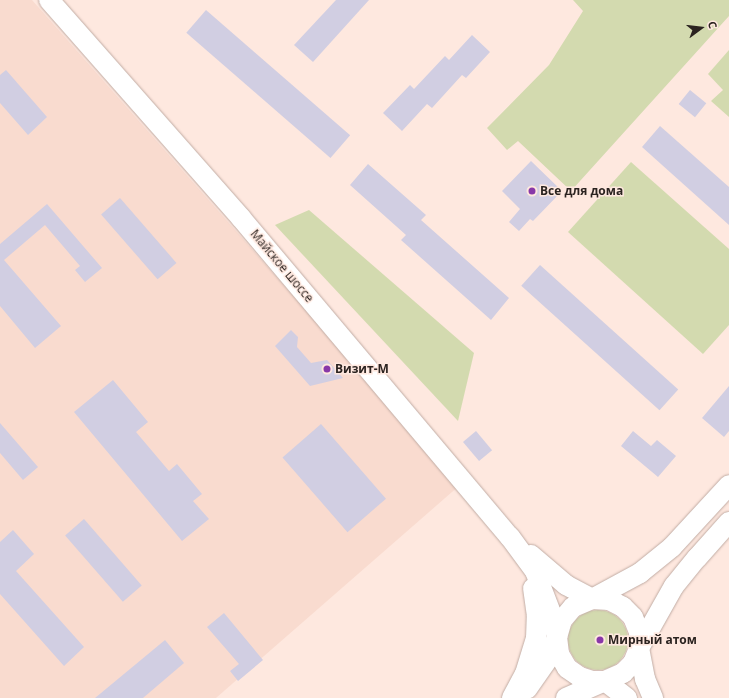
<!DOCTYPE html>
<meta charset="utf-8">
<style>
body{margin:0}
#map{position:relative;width:729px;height:698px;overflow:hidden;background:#fee8df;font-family:"Open Sans",sans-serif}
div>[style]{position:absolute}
.built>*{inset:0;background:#f9dbcf}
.green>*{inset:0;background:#d3daaf}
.round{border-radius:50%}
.building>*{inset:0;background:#d1cee2;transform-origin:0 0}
.roads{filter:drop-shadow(0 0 1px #c1aca4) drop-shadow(0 0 1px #c1aca4)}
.secondary>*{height:20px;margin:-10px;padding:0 10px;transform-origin:10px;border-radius:10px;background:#fff}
.dots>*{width:11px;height:11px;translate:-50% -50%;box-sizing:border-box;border:2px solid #fee8df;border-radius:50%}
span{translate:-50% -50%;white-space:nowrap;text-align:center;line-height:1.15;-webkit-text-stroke:3px #fee8df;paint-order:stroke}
.poi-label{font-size:12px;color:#2b2320;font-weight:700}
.left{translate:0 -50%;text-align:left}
.street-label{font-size:12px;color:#2b2320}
.north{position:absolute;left:681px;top:8px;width:40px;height:40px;-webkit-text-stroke:3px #fee8df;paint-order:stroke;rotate:75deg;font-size:11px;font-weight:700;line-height:16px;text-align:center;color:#2b2320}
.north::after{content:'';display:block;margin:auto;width:14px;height:18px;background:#2b2320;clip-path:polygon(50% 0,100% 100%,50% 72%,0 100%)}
</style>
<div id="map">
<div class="built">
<i style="clip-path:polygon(0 0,32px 0,460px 485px,216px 698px,0 698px)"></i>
</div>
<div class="green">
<i style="clip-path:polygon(573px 0,729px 0,729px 16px,571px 191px,518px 141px,507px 150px,487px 128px,549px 65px,583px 11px)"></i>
<i style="clip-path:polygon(729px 50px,729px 117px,711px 101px,723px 90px,708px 74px)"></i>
<i style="clip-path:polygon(631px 162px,729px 249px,729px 325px,703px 354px,568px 232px)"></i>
<i style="clip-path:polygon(309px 210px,474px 353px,458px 421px,275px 225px)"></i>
<i class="round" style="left:568px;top:610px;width:60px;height:60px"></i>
</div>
<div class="building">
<i style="clip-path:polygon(336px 0,369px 0,313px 62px,294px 45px)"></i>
<i style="left:206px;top:10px;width:191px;height:30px;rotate:41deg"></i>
<i style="clip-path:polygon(472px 35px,490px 52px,466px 78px,462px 75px,432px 108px,427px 104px,402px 131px,383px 113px,410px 85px,414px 89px,445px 56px,449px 60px)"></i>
<i style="clip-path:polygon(6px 70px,47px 117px,28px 135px,0 103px,0 75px)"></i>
<i style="left:690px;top:90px;width:21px;height:18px;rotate:39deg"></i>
<i style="clip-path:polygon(660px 126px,729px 187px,729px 225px,642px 147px)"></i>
<i style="clip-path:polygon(531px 161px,562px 191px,533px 221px,530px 219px,519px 231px,509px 222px,520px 209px,502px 191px)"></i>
<i style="clip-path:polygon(368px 164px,426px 215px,421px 220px,509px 298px,491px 320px,401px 240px,406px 235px,350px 185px)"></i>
<i style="left:120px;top:198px;width:86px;height:25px;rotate:49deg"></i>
<i style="clip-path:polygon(47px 204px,102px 268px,85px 282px,75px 270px,80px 266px,45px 225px,4px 260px,61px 326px,35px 348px,0 306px,0 244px)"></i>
<i style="left:540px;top:265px;width:186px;height:28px;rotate:42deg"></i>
<i style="clip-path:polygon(291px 330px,298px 337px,297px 347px,311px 363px,327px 360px,343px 378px,310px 386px,275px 346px)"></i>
<i style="clip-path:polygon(113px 380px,148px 422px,136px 432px,169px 471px,177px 464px,202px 494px,193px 501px,209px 519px,182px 541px,74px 412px)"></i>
<i style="clip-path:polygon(729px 386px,729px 431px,724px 437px,702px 418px)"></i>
<i style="clip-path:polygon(0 423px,38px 467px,23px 480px,0 453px)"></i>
<i style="left:321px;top:424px;width:99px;height:51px;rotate:49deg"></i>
<i style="left:476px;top:431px;width:25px;height:17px;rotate:50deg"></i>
<i style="clip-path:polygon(633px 431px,651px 446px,657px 440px,676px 456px,658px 477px,621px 446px)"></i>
<i style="left:84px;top:519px;width:88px;height:25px;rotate:49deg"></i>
<i style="clip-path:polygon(13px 530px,34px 554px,16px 571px,84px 647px,64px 666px,0 594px,0 542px)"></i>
<i style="clip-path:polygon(224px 613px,263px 660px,238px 681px,230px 671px,239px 664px,207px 627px)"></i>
<i style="clip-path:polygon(165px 640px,184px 663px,143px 698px,95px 698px)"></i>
</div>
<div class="roads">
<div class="secondary">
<i style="left:49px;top:0;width:290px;rotate:48.6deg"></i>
<i style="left:241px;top:218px;width:417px;rotate:49.9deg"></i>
<i style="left:510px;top:537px;width:42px;rotate:53.7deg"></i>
<i style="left:535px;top:571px;width:45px;rotate:69.1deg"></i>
<i style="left:551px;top:613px;width:25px;rotate:76deg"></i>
<i style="left:531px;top:555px;width:46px;rotate:40.6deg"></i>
<i style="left:566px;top:585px;width:30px;rotate:28deg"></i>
<i style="left:592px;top:599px;width:55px;rotate:-28.4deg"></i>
<i style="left:640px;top:573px;width:41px;rotate:-39.1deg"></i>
<i style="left:672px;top:547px;width:84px;rotate:-47.4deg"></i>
<i style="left:639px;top:648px;width:71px;rotate:-60.6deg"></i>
<i style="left:674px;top:586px;width:36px;rotate:-51deg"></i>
<i style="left:697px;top:558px;width:48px;rotate:-48.4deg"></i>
<i style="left:639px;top:648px;width:32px;rotate:79deg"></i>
<i style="left:645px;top:679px;width:21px;rotate:67deg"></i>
<i style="left:605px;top:681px;width:28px;rotate:38deg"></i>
<i style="left:527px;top:689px;width:39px;rotate:-55deg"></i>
<i style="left:549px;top:657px;width:22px;rotate:-68deg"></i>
<i style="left:512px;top:698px;width:27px;rotate:-62deg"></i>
<i style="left:525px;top:674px;width:37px;rotate:-73deg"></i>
<i style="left:536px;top:639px;width:23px;rotate:-88deg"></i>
<i style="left:537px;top:616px;width:28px;rotate:-98deg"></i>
<i style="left:566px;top:698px;width:43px;rotate:-23.6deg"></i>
<i style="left:605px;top:681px;width:20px;rotate:-24deg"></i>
<i style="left:623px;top:673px;width:14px;rotate:-45deg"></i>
<i style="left:633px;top:663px;width:16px;rotate:-68deg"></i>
<i style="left:639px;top:648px;width:16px;rotate:-90deg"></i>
<i style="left:639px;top:632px;width:16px;rotate:-112deg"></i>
<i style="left:633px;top:617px;width:14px;rotate:-135deg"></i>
<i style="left:623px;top:607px;width:16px;rotate:-153deg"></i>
<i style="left:609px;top:600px;width:17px;rotate:-177deg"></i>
<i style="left:592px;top:599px;width:21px;rotate:157deg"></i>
<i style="left:573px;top:607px;width:17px;rotate:130deg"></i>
<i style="left:562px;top:620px;width:18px;rotate:106deg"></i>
<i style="left:557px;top:637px;width:17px;rotate:83deg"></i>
<i style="left:559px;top:654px;width:16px;rotate:60deg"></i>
<i style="left:567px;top:668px;width:16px;rotate:35deg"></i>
<i style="left:580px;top:677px;width:13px;rotate:18deg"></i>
<i style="left:592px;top:681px;width:13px"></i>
</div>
</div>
<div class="dots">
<i style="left:532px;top:191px;background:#8838a8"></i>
<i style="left:327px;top:369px;background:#8838a8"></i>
<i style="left:600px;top:640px;background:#8838a8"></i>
</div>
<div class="poi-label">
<span class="left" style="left:540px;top:191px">Все для дома</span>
<span class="left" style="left:335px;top:369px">Визит-М</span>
<span class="left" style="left:608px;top:640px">Мирный атом</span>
</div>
<div class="street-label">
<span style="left:282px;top:266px;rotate:50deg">Майское шоссе</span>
</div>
<div class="north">С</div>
</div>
